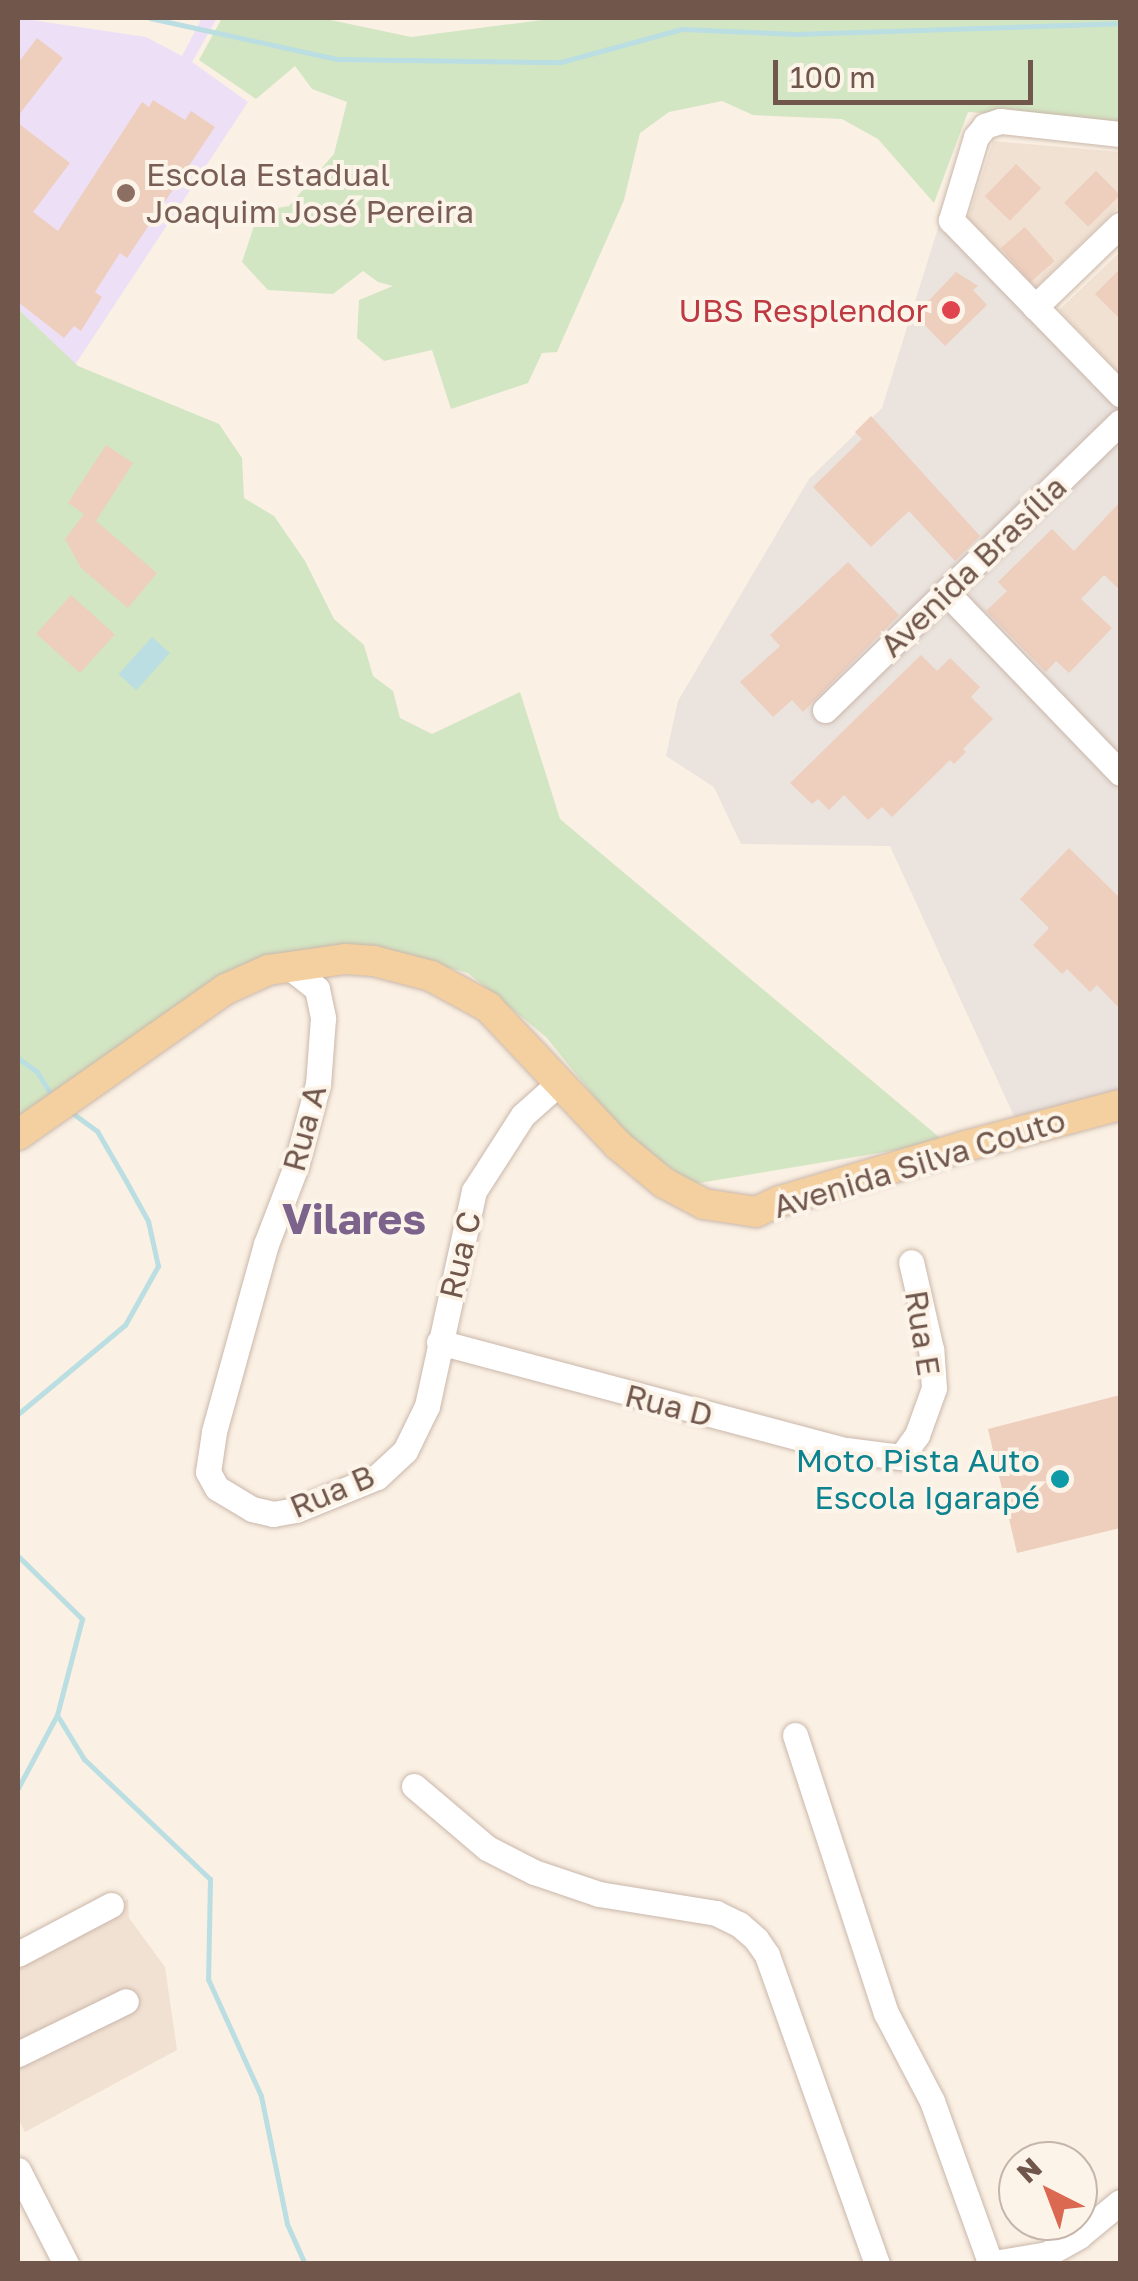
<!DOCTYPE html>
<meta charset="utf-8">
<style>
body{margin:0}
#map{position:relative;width:1138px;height:2281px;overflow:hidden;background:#faf0e3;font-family:"Golos Text",sans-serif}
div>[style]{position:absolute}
.residential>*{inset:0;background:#f1e1d2}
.industrial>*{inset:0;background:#eae3de}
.education>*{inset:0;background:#ede0f6}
.green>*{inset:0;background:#d3e6c3}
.water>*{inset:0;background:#badee2;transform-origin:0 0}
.stream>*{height:5px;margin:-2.5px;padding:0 2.5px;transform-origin:2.5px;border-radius:2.5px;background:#badee2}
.building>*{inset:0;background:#eecebd;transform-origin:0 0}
.roads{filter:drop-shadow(0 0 2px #cab7ab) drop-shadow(0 0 2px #cab7ab)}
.minor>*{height:25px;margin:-12.5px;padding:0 12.5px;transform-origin:12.5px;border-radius:12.5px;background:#fff}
.major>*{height:30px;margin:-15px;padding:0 15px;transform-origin:15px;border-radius:15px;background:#f4d0a0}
.dots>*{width:28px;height:28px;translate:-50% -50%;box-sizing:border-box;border:5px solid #fdf4e9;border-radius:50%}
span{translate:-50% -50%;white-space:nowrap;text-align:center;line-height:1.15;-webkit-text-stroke:8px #fdf4e9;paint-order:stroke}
.education-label{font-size:32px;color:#785e54}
.left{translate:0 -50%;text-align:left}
.health-label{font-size:32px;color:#be3a42}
.right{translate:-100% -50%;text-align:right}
.street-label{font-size:32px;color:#70564b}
.culture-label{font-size:32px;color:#0d838f}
.district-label{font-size:42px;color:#7c638c;font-weight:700}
.frame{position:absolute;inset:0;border:20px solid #70564b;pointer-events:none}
.north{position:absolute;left:998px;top:2141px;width:100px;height:100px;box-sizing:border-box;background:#fdf4e9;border:2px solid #c5b5aa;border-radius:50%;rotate:318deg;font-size:28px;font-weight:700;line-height:40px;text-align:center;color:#70564b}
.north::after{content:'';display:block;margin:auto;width:35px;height:45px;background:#db6851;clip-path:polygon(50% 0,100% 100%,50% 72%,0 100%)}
.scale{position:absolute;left:773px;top:60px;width:260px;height:45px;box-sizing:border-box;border:5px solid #70564b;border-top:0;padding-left:12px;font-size:30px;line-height:35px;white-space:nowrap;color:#70564b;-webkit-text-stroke:8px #fdf4e9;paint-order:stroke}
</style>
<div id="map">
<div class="residential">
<i style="clip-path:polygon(993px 141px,1120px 152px,1120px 206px,1033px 290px,968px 218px)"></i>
<i style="clip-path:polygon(1120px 252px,1120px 374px,1059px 310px)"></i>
<i style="clip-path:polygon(128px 1899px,129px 1918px,165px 1967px,177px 2050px,25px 2132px,18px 2118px,18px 1959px)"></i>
</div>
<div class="industrial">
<i style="clip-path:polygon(943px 212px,1120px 394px,1120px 1115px,1025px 1140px,890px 846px,741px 844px,714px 787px,666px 756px,678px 701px,809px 479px,882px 408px)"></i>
</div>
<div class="education">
<i style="clip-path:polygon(18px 18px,146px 37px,182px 56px,202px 18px,217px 18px,192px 62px,248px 102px,75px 365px,18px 310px)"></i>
</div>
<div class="green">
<i style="clip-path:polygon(222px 18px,321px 18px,411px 37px,557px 18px,1120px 18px,1120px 123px,968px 112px,934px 203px,878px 139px,842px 119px,753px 115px,722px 101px,669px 112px,640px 133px,624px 200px,557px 352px,542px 353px,528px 383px,451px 409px,432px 350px,384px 361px,357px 338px,359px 300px,393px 286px,378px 282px,363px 271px,333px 294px,268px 290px,242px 262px,259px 211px,289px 206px,334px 154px,347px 102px,312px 89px,295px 66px,256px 99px,199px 60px)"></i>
<i style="clip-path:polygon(18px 309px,78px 366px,219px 424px,242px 458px,244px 498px,274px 516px,305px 561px,334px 619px,364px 645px,373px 676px,393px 691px,400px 718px,432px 734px,520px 692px,560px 819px,945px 1142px,693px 1184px,626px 1136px,546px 1037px,468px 973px,367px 946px,303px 951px,18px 1121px)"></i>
</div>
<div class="water">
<i style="left:152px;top:637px;width:24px;height:50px;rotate:42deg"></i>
</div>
<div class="stream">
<i style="left:150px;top:18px;width:190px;rotate:12.4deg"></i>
<i style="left:336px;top:59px;width:225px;rotate:0.8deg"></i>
<i style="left:561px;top:62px;width:125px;rotate:-15.3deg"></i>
<i style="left:682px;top:29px;width:114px;rotate:2.5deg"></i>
<i style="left:796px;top:34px;width:324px;rotate:-1.9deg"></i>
<i style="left:18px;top:1058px;width:24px;rotate:36deg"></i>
<i style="left:37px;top:1072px;width:31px;rotate:58deg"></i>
<i style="left:18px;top:1414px;width:139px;rotate:-39.8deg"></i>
<i style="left:125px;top:1325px;width:68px;rotate:-60.8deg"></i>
<i style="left:158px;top:1266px;width:46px;rotate:-102.5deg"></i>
<i style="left:148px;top:1221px;width:46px;rotate:-118.8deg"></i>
<i style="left:126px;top:1181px;width:58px;rotate:-120.1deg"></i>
<i style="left:97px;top:1131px;width:29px;rotate:-144deg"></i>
<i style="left:18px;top:1556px;width:90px;rotate:44.5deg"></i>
<i style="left:82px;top:1619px;width:99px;rotate:104.6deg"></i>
<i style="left:57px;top:1715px;width:83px;rotate:118.1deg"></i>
<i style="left:57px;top:1715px;width:52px;rotate:58.5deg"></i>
<i style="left:84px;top:1759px;width:174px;rotate:43.6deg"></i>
<i style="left:210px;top:1879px;width:100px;rotate:91.1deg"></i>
<i style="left:208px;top:1979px;width:128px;rotate:65.6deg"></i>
<i style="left:261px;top:2096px;width:131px;rotate:78.5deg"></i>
<i style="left:287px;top:2224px;width:44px;rotate:65.8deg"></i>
</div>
<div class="building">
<i style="clip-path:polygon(37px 38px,63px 58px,18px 116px,18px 63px)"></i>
<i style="clip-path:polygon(153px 100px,185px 120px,191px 111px,215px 127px,127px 258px,120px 253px,95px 292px,102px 297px,81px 331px,74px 326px,64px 338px,18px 302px,18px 123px,70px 163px,33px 212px,58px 231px,142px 102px,149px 107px)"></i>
<i style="left:1016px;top:164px;width:35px;height:45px;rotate:44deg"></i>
<i style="left:1096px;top:171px;width:34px;height:45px;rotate:45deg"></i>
<i style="left:1025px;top:227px;width:45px;height:32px;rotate:49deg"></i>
<i style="clip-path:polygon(1120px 269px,1120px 319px,1095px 294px)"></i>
<i style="clip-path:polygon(956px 272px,978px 286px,973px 290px,987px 305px,945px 346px,915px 315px)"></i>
<i style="clip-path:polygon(871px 416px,980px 536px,955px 561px,909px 511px,871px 547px,813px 487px,862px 439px,855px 432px)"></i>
<i style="clip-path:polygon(106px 445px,133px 463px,96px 521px,157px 573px,128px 608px,81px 568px,65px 539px,84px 514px,68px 503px)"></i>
<i style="clip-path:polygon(1120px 502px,1120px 590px,1104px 575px,1081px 599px,1112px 628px,1069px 673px,1056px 661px,1046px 672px,986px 611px,1007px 591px,998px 582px,1052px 529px,1074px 551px)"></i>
<i style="clip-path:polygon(848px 562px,899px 615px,803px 712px,792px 700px,773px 717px,740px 682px,780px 646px,770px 635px)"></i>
<i style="left:71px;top:595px;width:59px;height:52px;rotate:42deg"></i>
<i style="clip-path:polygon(921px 655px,937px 671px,950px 658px,980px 687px,971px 697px,993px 719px,963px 749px,966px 752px,954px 764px,950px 760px,892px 817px,882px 807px,868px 820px,844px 795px,829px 810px,818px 799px,812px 804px,790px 783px)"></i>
<i style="clip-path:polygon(1069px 848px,1120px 898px,1120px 1009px,1097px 985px,1090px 992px,1067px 969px,1062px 974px,1033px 945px,1049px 928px,1020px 899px)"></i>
<i style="clip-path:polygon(1120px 1395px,1120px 1528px,1017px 1553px,988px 1429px)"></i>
</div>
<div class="roads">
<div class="minor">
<i style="left:1120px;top:134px;width:121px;rotate:-173.8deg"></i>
<i style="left:1000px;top:121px;width:16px;rotate:162deg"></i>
<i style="left:985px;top:126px;width:14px;rotate:129deg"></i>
<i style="left:976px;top:137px;width:87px;rotate:106.8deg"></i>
<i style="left:951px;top:220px;width:243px;rotate:45.8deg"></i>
<i style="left:1035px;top:307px;width:118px;rotate:-44deg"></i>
<i style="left:946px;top:592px;width:251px;rotate:46.1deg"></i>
<i style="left:825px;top:710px;width:412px;rotate:-44.3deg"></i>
<i style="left:288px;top:966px;width:37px;rotate:38deg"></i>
<i style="left:317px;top:989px;width:30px;rotate:78deg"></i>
<i style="left:323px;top:1018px;width:66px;rotate:94.3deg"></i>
<i style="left:318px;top:1084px;width:85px;rotate:105deg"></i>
<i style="left:296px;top:1166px;width:84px;rotate:111deg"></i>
<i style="left:266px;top:1244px;width:195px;rotate:105.5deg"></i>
<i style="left:214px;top:1432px;width:40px;rotate:98.5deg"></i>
<i style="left:208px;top:1472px;width:18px;rotate:61deg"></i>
<i style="left:217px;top:1488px;width:41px;rotate:31deg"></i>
<i style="left:252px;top:1509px;width:22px;rotate:13deg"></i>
<i style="left:273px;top:1514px;width:23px;rotate:-10deg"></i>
<i style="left:296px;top:1510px;width:87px;rotate:-22.2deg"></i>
<i style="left:377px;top:1477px;width:38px;rotate:-43deg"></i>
<i style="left:405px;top:1451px;width:50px;rotate:-63.9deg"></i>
<i style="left:427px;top:1406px;width:220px;rotate:-77.7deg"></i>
<i style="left:474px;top:1191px;width:90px;rotate:-57.2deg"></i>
<i style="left:523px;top:1115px;width:50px;rotate:-41.7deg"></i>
<i style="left:439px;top:1342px;width:421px;rotate:14.9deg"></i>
<i style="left:846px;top:1450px;width:55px;rotate:7.3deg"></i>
<i style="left:901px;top:1457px;width:27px;rotate:-54deg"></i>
<i style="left:917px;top:1435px;width:50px;rotate:-70.1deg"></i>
<i style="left:934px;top:1388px;width:39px;rotate:-94deg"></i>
<i style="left:931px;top:1349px;width:89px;rotate:-102.9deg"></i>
<i style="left:795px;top:1735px;width:293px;rotate:71.9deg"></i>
<i style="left:886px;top:2013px;width:99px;rotate:62.4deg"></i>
<i style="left:932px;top:2101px;width:171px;rotate:70.2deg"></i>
<i style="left:414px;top:1786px;width:96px;rotate:40.3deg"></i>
<i style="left:487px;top:1848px;width:53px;rotate:27.1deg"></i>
<i style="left:534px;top:1872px;width:69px;rotate:18.7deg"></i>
<i style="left:599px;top:1894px;width:119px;rotate:9.2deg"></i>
<i style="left:716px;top:1913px;width:25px;rotate:26deg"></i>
<i style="left:739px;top:1924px;width:23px;rotate:41deg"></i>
<i style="left:756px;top:1939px;width:19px;rotate:55deg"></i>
<i style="left:767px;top:1955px;width:328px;rotate:70.4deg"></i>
<i style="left:18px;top:1954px;width:105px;rotate:-27.8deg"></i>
<i style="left:18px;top:2054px;width:120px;rotate:-26.1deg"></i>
<i style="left:18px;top:2170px;width:106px;rotate:62.9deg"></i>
<i style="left:988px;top:2264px;width:60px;rotate:-9.6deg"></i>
<i style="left:1047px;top:2254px;width:37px;rotate:-29deg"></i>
<i style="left:1079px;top:2236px;width:53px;rotate:-39.7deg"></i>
</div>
<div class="major">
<i style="left:18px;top:1135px;width:254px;rotate:-35.1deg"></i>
<i style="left:226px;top:989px;width:46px;rotate:-24.3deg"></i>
<i style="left:268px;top:970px;width:78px;rotate:-8.1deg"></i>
<i style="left:345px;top:959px;width:29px;rotate:4deg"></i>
<i style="left:374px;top:961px;width:59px;rotate:14.7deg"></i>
<i style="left:431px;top:976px;width:65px;rotate:28.5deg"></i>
<i style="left:488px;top:1007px;width:190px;rotate:46.7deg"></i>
<i style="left:618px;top:1145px;width:60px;rotate:39.6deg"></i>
<i style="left:664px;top:1183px;width:45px;rotate:27.7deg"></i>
<i style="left:704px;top:1204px;width:53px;rotate:8.7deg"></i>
<i style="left:756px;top:1212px;width:26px;rotate:-25deg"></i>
<i style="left:780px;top:1201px;width:194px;rotate:-16.5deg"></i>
<i style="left:966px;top:1146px;width:159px;rotate:-14.9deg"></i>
</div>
</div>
<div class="dots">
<i style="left:126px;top:193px;background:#8d6e63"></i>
<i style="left:951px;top:310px;background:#e0444e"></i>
<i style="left:1060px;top:1479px;background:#0f9aa8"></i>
</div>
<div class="education-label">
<span class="left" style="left:146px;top:193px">Escola Estadual<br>Joaquim José Pereira</span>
</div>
<div class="health-label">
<span class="right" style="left:928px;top:310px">UBS Resplendor</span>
</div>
<div class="street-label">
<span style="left:973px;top:566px;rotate:-44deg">Avenida Brasília</span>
<span style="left:304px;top:1128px;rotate:-75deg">Rua A</span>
<span style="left:919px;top:1163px;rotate:-17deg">Avenida Silva Couto</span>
<span style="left:460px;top:1255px;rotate:-77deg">Rua C</span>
<span style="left:923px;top:1333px;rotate:81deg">Rua E</span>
<span style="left:669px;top:1405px;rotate:14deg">Rua D</span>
<span style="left:332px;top:1491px;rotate:-23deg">Rua B</span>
</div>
<div class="culture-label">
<span class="right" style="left:1040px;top:1479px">Moto Pista Auto<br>Escola Igarapé</span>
</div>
<div class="district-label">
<span style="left:354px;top:1218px">Vilares</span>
</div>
<div class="frame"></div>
<div class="north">N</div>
<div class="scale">100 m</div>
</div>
